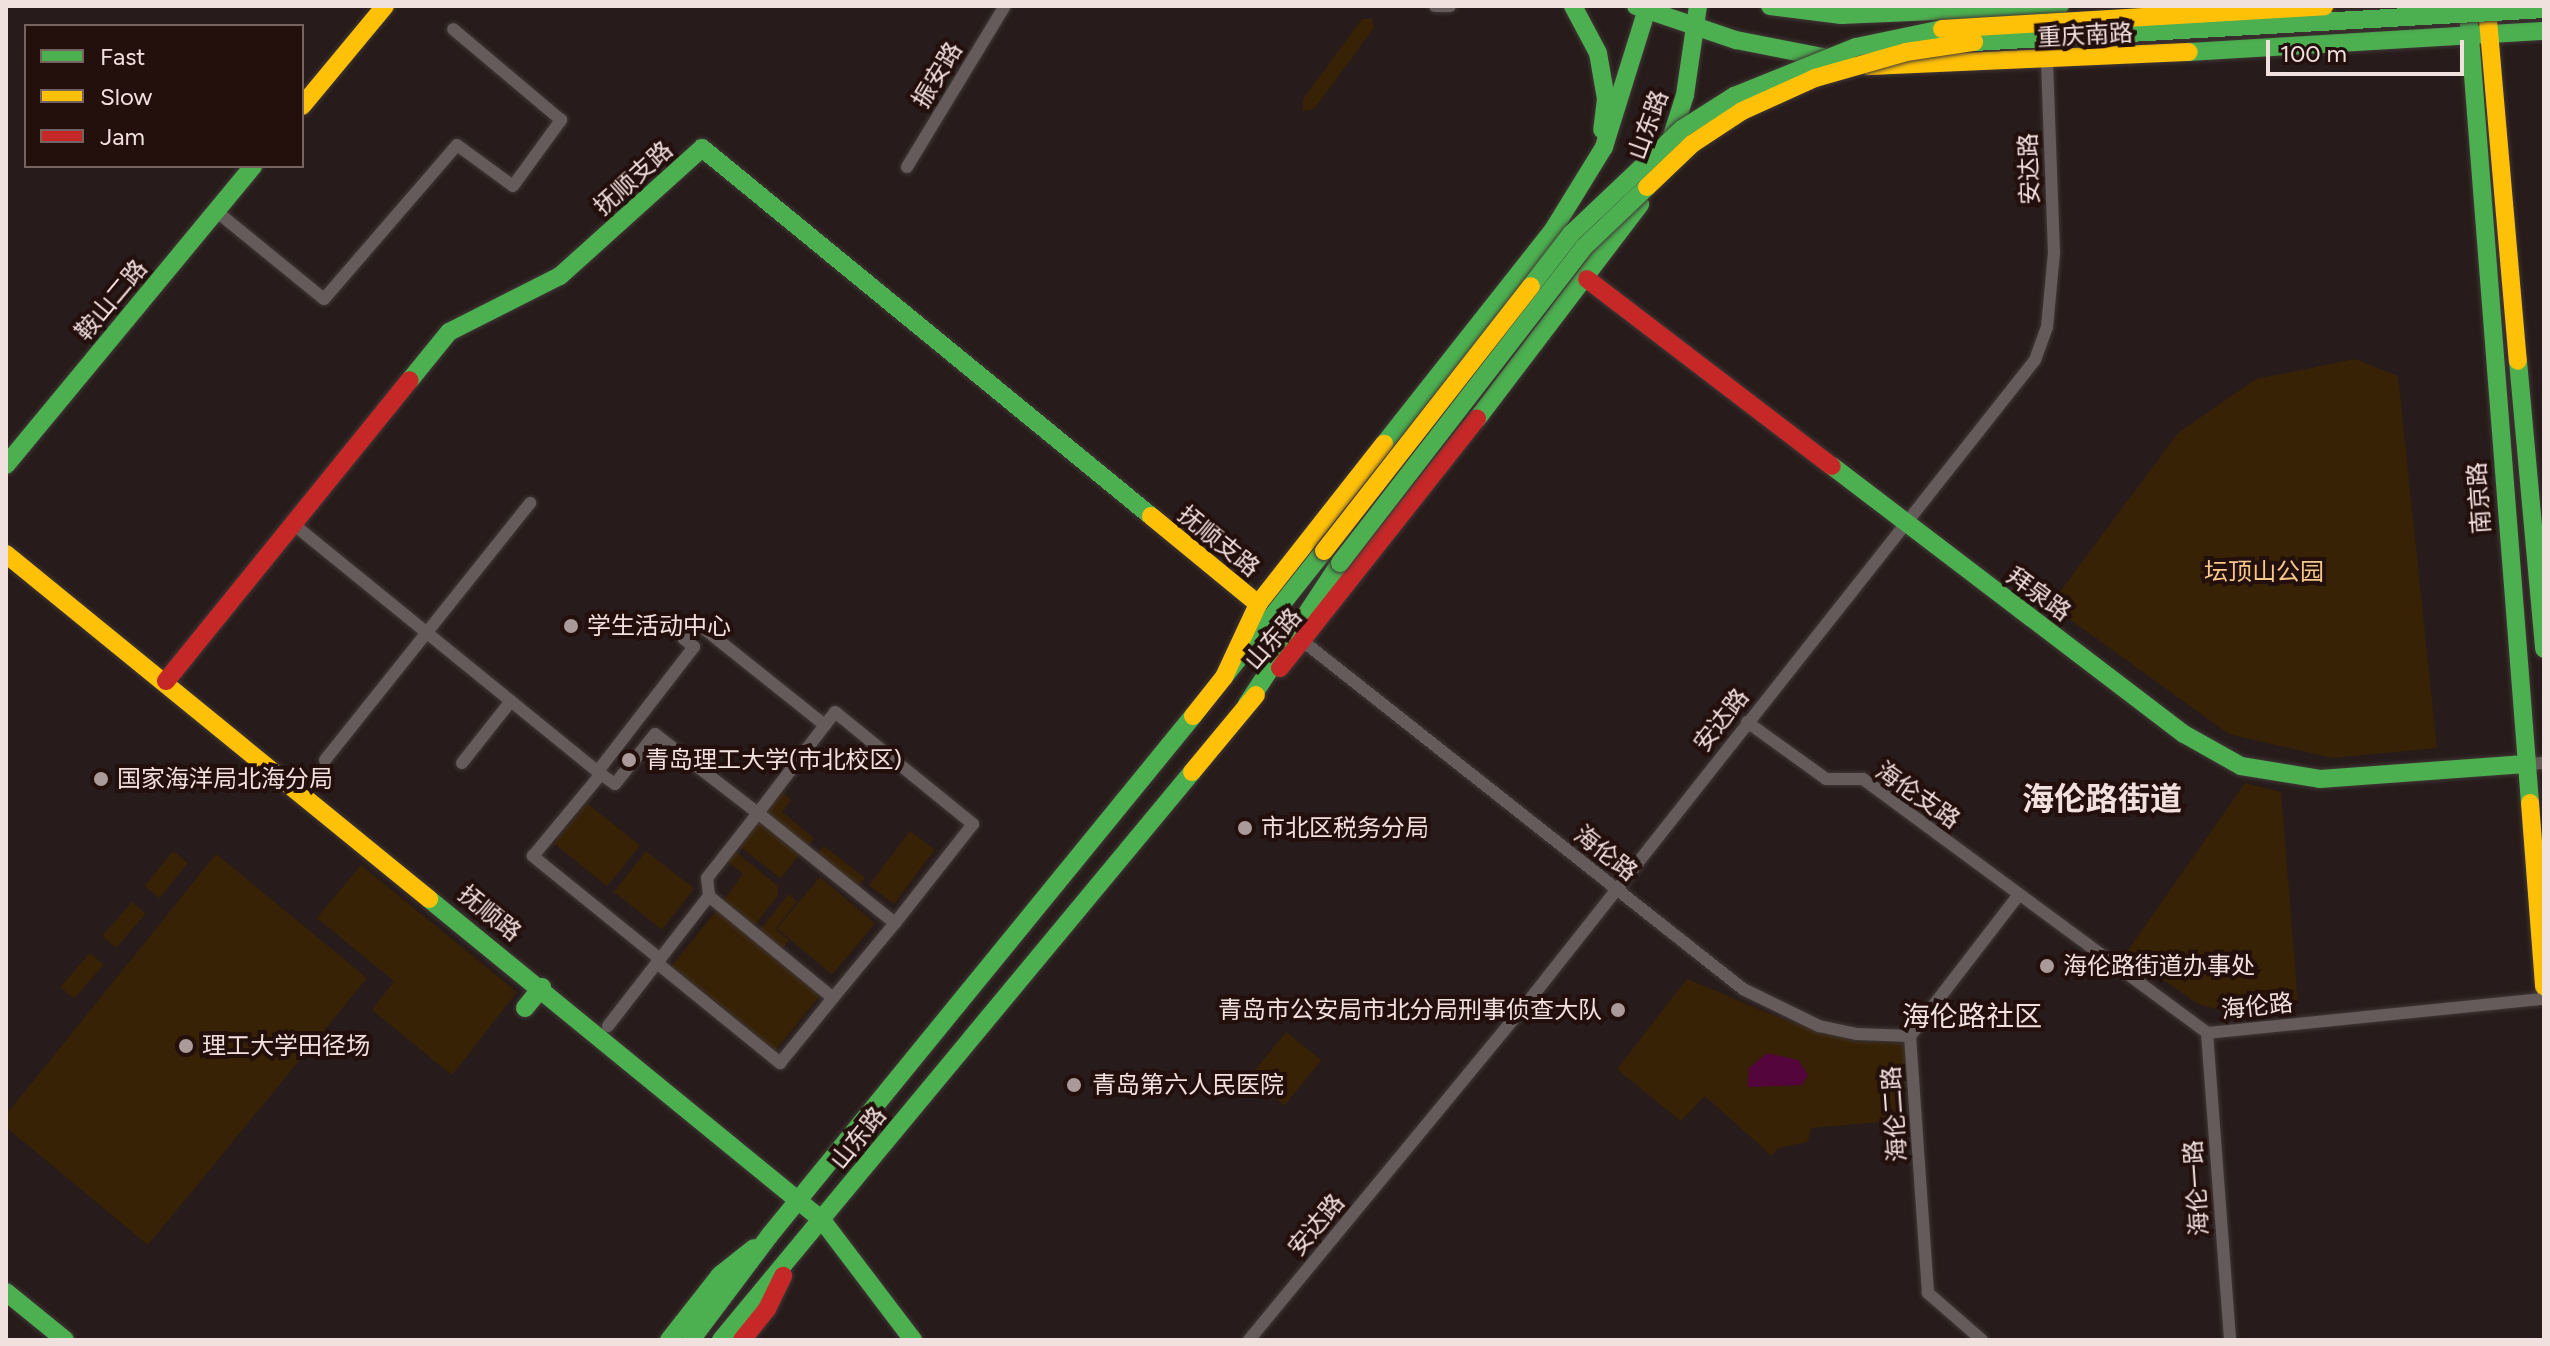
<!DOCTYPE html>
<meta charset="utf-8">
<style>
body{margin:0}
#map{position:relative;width:2550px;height:1346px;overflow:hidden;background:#271c1b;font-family:Figtree,"Noto Sans SC",sans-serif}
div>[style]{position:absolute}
.green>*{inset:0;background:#372205;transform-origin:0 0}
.water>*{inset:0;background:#53053c}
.roads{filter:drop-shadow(0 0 2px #403736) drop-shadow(0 0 2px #403736)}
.street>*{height:12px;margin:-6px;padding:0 6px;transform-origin:6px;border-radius:6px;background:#655b5a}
.fast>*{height:18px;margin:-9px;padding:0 9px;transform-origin:9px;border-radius:9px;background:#4caf50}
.slow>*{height:18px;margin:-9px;padding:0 9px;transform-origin:9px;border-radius:9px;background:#ffc107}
.jam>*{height:18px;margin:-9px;padding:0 9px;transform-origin:9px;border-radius:9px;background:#c62828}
.bridges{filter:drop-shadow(0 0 2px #403736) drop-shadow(0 0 2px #403736)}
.fast-bridge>*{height:18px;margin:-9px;padding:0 9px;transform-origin:9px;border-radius:9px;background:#4caf50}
.slow-bridge>*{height:18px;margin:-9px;padding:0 9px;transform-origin:9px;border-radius:9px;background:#ffc107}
.dots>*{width:22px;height:22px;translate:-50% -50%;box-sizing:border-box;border:4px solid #230f0c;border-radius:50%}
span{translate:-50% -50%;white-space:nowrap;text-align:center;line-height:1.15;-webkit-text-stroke:8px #230f0c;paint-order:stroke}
.street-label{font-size:24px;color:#f0e0de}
.park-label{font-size:24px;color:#f6c88b}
.poi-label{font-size:24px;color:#f0e0de}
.left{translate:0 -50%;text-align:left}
.right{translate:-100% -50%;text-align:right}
.quarter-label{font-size:28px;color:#f0e0de}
.district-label{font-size:32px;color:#f0e0de;font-weight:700}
.frame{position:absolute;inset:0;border:8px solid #f0e0de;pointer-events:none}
.legend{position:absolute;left:24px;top:24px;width:280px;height:144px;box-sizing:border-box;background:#230f0c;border:2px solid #756360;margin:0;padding:10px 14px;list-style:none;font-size:24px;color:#f0e0de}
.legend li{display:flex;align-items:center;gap:16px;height:40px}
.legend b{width:40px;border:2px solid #756360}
.scale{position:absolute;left:2266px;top:40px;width:198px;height:36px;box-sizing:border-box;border:4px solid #f0e0de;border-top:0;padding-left:10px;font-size:24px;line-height:28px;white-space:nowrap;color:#f0e0de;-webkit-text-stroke:6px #230f0c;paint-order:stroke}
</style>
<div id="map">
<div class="green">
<i style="clip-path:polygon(1362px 19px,1372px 19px,1374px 28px,1314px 109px,1303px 111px,1303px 99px)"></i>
<i style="clip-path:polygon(2355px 359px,2398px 376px,2437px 748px,2332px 758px,2229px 734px,2050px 605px,2178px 433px,2256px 379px)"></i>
<i style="clip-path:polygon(2245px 783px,2281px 792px,2298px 1002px,2220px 1010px,2198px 1004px,2126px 953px)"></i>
<i style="clip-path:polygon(782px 792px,791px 800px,782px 812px,814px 838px,807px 847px,765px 814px)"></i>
<i style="left:587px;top:803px;width:68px;height:52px;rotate:39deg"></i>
<i style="left:757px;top:818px;width:56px;height:33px;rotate:38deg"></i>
<i style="left:910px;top:831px;width:31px;height:68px;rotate:37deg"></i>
<i style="left:824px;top:846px;width:52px;height:11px;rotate:38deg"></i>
<i style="clip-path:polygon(732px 849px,778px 886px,778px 895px,755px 925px,724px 900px,743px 874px,725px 859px)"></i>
<i style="left:173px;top:851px;width:19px;height:45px;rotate:39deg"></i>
<i style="left:646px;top:851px;width:61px;height:52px;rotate:38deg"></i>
<i style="clip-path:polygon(216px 854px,367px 978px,148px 1245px,6px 1127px,6px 1115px)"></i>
<i style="clip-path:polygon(361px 865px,517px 992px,452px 1075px,372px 1010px,394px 981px,317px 918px)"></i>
<i style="left:820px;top:877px;width:72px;height:67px;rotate:40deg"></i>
<i style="clip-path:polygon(789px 894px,797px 901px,775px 929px,789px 940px,783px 948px,760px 930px)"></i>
<i style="left:132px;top:902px;width:18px;height:45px;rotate:41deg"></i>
<i style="left:717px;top:910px;width:134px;height:72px;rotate:39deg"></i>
<i style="left:90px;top:953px;width:18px;height:45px;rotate:41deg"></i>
<i style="clip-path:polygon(1687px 979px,1790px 1022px,1854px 1041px,1907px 1044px,1904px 1120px,1811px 1128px,1808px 1142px,1778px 1148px,1772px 1156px,1705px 1096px,1681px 1121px,1617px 1069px)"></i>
<i style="left:1286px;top:1032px;width:45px;height:58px;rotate:39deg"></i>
</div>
<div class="water">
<i style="clip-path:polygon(1767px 1053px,1798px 1060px,1808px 1075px,1802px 1085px,1748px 1087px,1749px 1068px)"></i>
</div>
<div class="roads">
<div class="street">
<i style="left:1435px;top:6px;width:15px"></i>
<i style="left:907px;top:167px;width:188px;rotate:-58.7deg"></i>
<i style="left:216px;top:211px;width:139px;rotate:39.2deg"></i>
<i style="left:324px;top:299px;width:203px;rotate:-49.2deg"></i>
<i style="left:457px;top:145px;width:69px;rotate:36.2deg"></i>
<i style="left:513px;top:186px;width:82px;rotate:-54deg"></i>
<i style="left:561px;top:120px;width:141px;rotate:-139.9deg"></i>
<i style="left:293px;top:524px;width:397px;rotate:39.1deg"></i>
<i style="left:1304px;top:642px;width:560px;rotate:38.32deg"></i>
<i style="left:1743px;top:989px;width:85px;rotate:26deg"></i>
<i style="left:1819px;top:1026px;width:39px;rotate:12deg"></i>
<i style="left:1857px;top:1034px;width:53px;rotate:2.2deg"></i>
<i style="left:1747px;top:722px;width:97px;rotate:35.8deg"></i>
<i style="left:1826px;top:779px;width:37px"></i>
<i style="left:1863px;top:779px;width:428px;rotate:36.4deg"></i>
<i style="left:2207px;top:1033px;width:339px;rotate:-5.8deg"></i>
<i style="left:325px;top:760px;width:329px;rotate:-51.4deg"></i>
<i style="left:462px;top:763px;width:79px;rotate:-51.7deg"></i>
<i style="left:2525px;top:764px;width:19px;rotate:-3deg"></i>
<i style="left:598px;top:771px;width:157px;rotate:-52.3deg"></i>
<i style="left:694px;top:647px;width:13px;rotate:-141deg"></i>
<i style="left:684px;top:639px;width:21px;rotate:-51deg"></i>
<i style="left:697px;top:623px;width:164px;rotate:38.6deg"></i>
<i style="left:825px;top:725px;width:16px;rotate:-52deg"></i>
<i style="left:835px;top:712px;width:178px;rotate:39.1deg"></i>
<i style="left:973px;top:824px;width:126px;rotate:128.2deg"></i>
<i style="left:660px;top:959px;width:164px;rotate:-141deg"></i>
<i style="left:533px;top:856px;width:107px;rotate:-50.3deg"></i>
<i style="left:601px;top:774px;width:17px;rotate:36deg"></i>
<i style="left:615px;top:784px;width:64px;rotate:-51.3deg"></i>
<i style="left:655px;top:734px;width:130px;rotate:37.5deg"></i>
<i style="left:758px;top:813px;width:111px;rotate:-52.7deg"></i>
<i style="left:657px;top:963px;width:159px;rotate:39.1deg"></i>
<i style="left:780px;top:1063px;width:84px;rotate:-50.8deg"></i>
<i style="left:608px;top:1026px;width:165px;rotate:-52.2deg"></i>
<i style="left:709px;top:896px;width:18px;rotate:-96deg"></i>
<i style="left:707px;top:878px;width:83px;rotate:-51.9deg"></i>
<i style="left:758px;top:813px;width:176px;rotate:38.8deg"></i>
<i style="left:895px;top:923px;width:97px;rotate:129.6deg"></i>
<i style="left:833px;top:998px;width:161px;rotate:-140.6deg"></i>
<i style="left:2207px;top:1033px;width:308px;rotate:85.7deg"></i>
<i style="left:1249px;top:1340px;width:437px;rotate:-50.5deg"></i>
<i style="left:1527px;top:1003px;width:819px;rotate:-51.69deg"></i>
<i style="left:2035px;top:360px;width:35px;rotate:-70deg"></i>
<i style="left:2047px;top:327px;width:74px;rotate:-84.6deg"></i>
<i style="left:2054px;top:253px;width:192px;rotate:-92.1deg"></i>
<i style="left:1982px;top:1340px;width:72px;rotate:-139deg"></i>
<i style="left:1928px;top:1293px;width:258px;rotate:-94deg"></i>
<i style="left:1910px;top:1036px;width:177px;rotate:-52.4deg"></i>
</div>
<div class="fast">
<i style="left:1573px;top:6px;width:53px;rotate:62deg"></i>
<i style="left:1598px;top:53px;width:47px;rotate:80.1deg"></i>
<i style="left:1606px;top:99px;width:31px;rotate:97deg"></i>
<i style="left:1636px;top:6px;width:106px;rotate:18.8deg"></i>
<i style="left:1736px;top:40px;width:99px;rotate:11.1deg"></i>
<i style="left:1770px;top:6px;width:72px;rotate:7.2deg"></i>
<i style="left:1841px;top:15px;width:219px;rotate:-2.4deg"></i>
<i style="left:2469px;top:24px;width:781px;rotate:85.52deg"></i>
<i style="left:2189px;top:52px;width:356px;rotate:-3.4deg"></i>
<i style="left:1670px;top:142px;width:49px;rotate:-72.3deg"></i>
<i style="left:1685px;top:95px;width:90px;rotate:-81.7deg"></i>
<i style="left:2518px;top:361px;width:289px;rotate:84.8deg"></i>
<i style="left:410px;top:380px;width:62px;rotate:-50.9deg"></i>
<i style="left:449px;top:332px;width:124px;rotate:-26.8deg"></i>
<i style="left:560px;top:276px;width:191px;rotate:-42deg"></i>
<i style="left:702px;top:148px;width:581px;rotate:39.34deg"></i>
<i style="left:1477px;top:419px;width:270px;rotate:-52.8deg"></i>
<i style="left:1384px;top:444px;width:273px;rotate:-51.7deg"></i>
<i style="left:1553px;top:230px;width:97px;rotate:-58.4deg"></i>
<i style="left:1604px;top:147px;width:148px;rotate:-72.7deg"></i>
<i style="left:6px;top:465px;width:388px;rotate:-50.4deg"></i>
<i style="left:1832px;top:466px;width:442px;rotate:37.3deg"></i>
<i style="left:2184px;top:734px;width:65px;rotate:29.3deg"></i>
<i style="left:2241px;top:766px;width:80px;rotate:9.3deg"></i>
<i style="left:2320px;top:779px;width:206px;rotate:-4.2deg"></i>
<i style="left:1224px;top:677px;width:161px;rotate:-51.6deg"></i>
<i style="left:1247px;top:704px;width:169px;rotate:-56.6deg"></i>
<i style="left:429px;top:899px;width:507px;rotate:39.24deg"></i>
<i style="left:822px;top:1220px;width:151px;rotate:52.8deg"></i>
<i style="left:525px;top:1008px;width:27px;rotate:-51deg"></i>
<i style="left:6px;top:1292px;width:76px;rotate:39.1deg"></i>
<i style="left:669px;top:1340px;width:83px;rotate:-51.9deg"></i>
<i style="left:720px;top:1275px;width:43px;rotate:-38.5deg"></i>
<i style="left:691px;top:1340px;width:130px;rotate:-53.1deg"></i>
<i style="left:769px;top:1236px;width:671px;rotate:-50.81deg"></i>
<i style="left:721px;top:1340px;width:738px;rotate:-50.33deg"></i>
</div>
<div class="slow">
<i style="left:2488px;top:20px;width:342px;rotate:85deg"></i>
<i style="left:1868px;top:66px;width:321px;rotate:-2.5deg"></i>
<i style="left:302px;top:106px;width:130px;rotate:-50.3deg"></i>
<i style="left:1151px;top:516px;width:139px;rotate:39.4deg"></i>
<i style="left:6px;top:554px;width:546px;rotate:39.2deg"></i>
<i style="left:1193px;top:716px;width:50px;rotate:-51.5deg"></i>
<i style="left:1224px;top:677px;width:81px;rotate:-65deg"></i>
<i style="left:1258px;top:604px;width:204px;rotate:-51.8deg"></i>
<i style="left:1192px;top:772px;width:100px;rotate:-50.3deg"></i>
<i style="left:2530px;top:803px;width:184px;rotate:85.6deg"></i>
</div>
<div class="jam">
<i style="left:1587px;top:279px;width:308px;rotate:37.4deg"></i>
<i style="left:1280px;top:668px;width:318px;rotate:-51.7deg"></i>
<i style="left:166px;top:681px;width:387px;rotate:-51deg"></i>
<i style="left:742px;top:1340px;width:40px;rotate:-51deg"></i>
<i style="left:767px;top:1309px;width:37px;rotate:-64deg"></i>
</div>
</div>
<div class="bridges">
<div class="fast-bridge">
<i style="left:1974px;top:42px;width:571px;rotate:-3.31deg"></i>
<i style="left:1531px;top:286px;width:66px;rotate:-52.4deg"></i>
<i style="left:1571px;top:234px;width:153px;rotate:-43.4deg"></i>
<i style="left:1682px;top:129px;width:62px;rotate:-32.4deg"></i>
<i style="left:1734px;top:96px;width:131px;rotate:-21.9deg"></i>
<i style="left:1856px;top:47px;width:88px;rotate:-11.8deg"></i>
<i style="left:1340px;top:563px;width:399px;rotate:-52.3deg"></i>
<i style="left:1584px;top:247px;width:87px;rotate:-43.6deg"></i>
</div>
<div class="slow-bridge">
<i style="left:1942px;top:29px;width:383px;rotate:-3.4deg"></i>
<i style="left:1647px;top:187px;width:62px;rotate:-43.7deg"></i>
<i style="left:1692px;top:144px;width:60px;rotate:-33.4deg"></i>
<i style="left:1742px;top:111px;width:80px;rotate:-24.3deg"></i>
<i style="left:1815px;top:78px;width:95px;rotate:-15.9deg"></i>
<i style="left:1906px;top:52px;width:69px;rotate:-8.4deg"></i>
<i style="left:1324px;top:551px;width:336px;rotate:-52deg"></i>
</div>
</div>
<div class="dots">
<i style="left:571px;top:626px;background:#aa9b9a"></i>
<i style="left:629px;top:760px;background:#aa9b9a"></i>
<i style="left:101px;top:779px;background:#aa9b9a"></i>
<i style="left:1245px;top:828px;background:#aa9b9a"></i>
<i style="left:2047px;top:966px;background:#aa9b9a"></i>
<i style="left:1618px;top:1010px;background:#aa9b9a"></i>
<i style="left:186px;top:1046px;background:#aa9b9a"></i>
<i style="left:1074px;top:1085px;background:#aa9b9a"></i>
</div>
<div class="street-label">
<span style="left:2085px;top:35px;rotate:-3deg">重庆南路</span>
<span style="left:937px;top:75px;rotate:-59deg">振安路</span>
<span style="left:1648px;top:125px;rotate:-70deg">山东路</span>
<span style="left:2029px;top:169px;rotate:-92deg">安达路</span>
<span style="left:633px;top:178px;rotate:-42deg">抚顺支路</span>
<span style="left:111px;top:300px;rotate:-50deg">鞍山二路</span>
<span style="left:2479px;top:498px;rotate:-94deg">南京路</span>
<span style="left:1219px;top:541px;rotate:39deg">抚顺支路</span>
<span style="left:2039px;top:594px;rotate:36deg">拜泉路</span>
<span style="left:1273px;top:639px;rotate:-49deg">山东路</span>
<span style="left:1721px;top:720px;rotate:-52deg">安达路</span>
<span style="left:1918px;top:795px;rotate:35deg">海伦支路</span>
<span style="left:1606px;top:853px;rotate:38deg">海伦路</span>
<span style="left:490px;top:913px;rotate:39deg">抚顺路</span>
<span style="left:2257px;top:1006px;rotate:-6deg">海伦路</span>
<span style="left:1894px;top:1114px;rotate:-94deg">海伦二路</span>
<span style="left:858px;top:1138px;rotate:-51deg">山东路</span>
<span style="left:2196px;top:1188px;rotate:-94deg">海伦一路</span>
<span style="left:1316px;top:1225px;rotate:-50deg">安达路</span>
</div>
<div class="park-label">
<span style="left:2264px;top:572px">坛顶山公园</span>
</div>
<div class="poi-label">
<span class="left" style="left:587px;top:626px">学生活动中心</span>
<span class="left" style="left:645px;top:760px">青岛理工大学(市北校区)</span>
<span class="left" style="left:117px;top:779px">国家海洋局北海分局</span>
<span class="left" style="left:1261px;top:828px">市北区税务分局</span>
<span class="left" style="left:2063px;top:966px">海伦路街道办事处</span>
<span class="right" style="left:1602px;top:1010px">青岛市公安局市北分局刑事侦查大队</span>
<span class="left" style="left:202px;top:1046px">理工大学田径场</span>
<span class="left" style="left:1092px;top:1085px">青岛第六人民医院</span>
</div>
<div class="quarter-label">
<span style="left:1972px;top:1016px">海伦路社区</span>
</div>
<div class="district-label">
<span style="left:2102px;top:799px">海伦路街道</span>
</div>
<div class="frame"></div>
<ul class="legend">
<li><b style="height:10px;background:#4caf50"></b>Fast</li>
<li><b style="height:10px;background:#ffc107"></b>Slow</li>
<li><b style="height:10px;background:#c62828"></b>Jam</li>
</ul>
<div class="scale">100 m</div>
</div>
